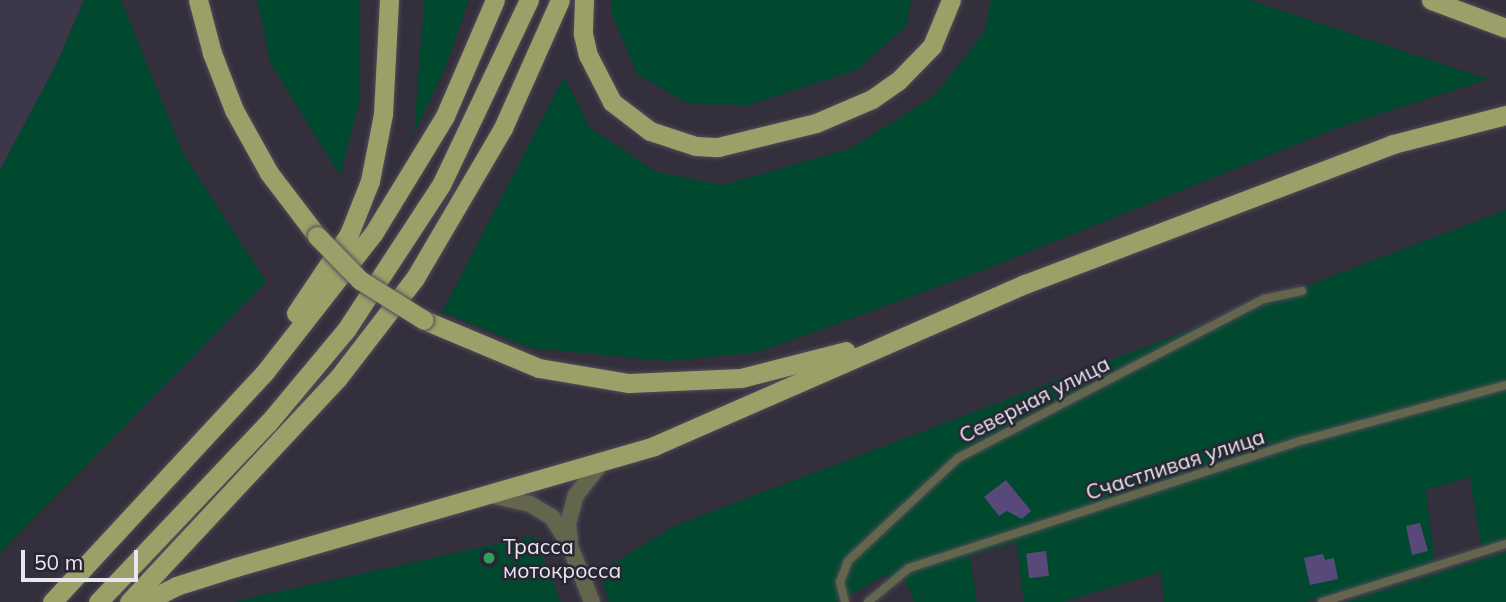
<!DOCTYPE html>
<meta charset="utf-8">
<style>
body{margin:0}
#map{position:relative;width:1506px;height:602px;overflow:hidden;background:#332f3c;font-family:Mulish,sans-serif}
div>[style]{position:absolute}
.built>*{inset:0;background:#3c384a}
.green>*{inset:0;background:#00492e}
.building>*{inset:0;background:#59497b;transform-origin:0 0}
.roads{filter:drop-shadow(0 0 2px #504c59) drop-shadow(0 0 2px #504c59)}
.service>*{height:8px;margin:-4px;padding:0 4px;transform-origin:4px;border-radius:4px;background:#63654c}
.minor>*{height:16px;margin:-8px;padding:0 8px;transform-origin:8px;border-radius:8px;background:#63654c}
.trunk>*{height:19px;margin:-9.5px;padding:0 9.5px;transform-origin:9.5px;border-radius:9.5px;background:#9ca068}
.bridges{filter:drop-shadow(0 0 2px #504c59) drop-shadow(0 0 2px #504c59)}
.trunk-bridge>*{height:19px;margin:-9.5px;padding:0 9.5px;transform-origin:9.5px;border-radius:9.5px;background:#9ca068}
.dots>*{width:19px;height:19px;translate:-50% -50%;box-sizing:border-box;border:4px solid #292532;border-radius:50%}
span{translate:-50% -50%;white-space:nowrap;text-align:center;line-height:1.15;-webkit-text-stroke:5px #292532;paint-order:stroke}
.street-label{font-size:21px;color:#e8e6ef}
.poi-label{font-size:21px;color:#e8e6ef}
.left{translate:0 -50%;text-align:left}
.scale{position:absolute;left:21px;top:550px;width:117px;height:32px;box-sizing:border-box;border:4px solid #e8e6ef;border-top:0;padding-left:9px;font-size:21px;line-height:24px;white-space:nowrap;color:#e8e6ef;-webkit-text-stroke:5px #292532;paint-order:stroke}
</style>
<div id="map">
<div class="built">
<i style="clip-path:polygon(0 0,84px 0,57px 63px,0 170px)"></i>
</div>
<div class="green">
<i style="clip-path:polygon(84px 0,121px 0,183px 153px,266px 282px,0 553px,0 170px,57px 63px)"></i>
<i style="clip-path:polygon(257px 0,360px 0,359px 102px,340px 176px,270px 62px)"></i>
<i style="clip-path:polygon(424px 0,469px 0,445px 68px,414px 133px)"></i>
<i style="clip-path:polygon(611px 0,911px 0,907px 25px,858px 69px,749px 105px,689px 104px,637px 74px,613px 17px)"></i>
<i style="clip-path:polygon(991px 0,1250px 0,1488px 79px,1337px 128px,986px 269px,759px 352px,667px 361px,531px 348px,442px 312px,564px 77px,589px 127px,656px 172px,723px 185px,851px 148px,935px 95px,985px 31px)"></i>
<i style="clip-path:polygon(1506px 210px,1506px 540px,1481px 547px,1470px 477px,1426px 490px,1435px 562px,1305px 602px,1164px 602px,1161px 572px,1063px 602px,1024px 602px,1016px 542px,970px 556px,977px 602px,915px 602px,903px 578px,891px 587px,885px 575px,837px 602px,610px 602px,607px 596px,599px 572px,674px 526px)"></i>
<i style="clip-path:polygon(534px 536px,561px 602px,235px 602px,245px 599px)"></i>
<i style="clip-path:polygon(1506px 552px,1506px 602px,1344px 602px,1437px 573px)"></i>
</div>
<div class="building">
<i style="clip-path:polygon(1006px 480px,1031px 511px,1022px 519px,1007px 511px,999px 516px,984px 497px)"></i>
<i style="clip-path:polygon(1420px 523px,1428px 551px,1412px 555px,1406px 526px)"></i>
<i style="left:1046px;top:551px;width:25px;height:20px;rotate:83deg"></i>
<i style="clip-path:polygon(1323px 554px,1325px 560px,1334px 558px,1338px 579px,1310px 585px,1304px 558px)"></i>
</div>
<div class="roads">
<div class="service">
<i style="left:845px;top:602px;width:21px;rotate:-104deg"></i>
<i style="left:840px;top:582px;width:22px;rotate:-69deg"></i>
<i style="left:848px;top:561px;width:151px;rotate:-43.1deg"></i>
<i style="left:958px;top:458px;width:345px;rotate:-27.5deg"></i>
<i style="left:1264px;top:299px;width:39px;rotate:-12deg"></i>
<i style="left:868px;top:602px;width:53px;rotate:-39.7deg"></i>
<i style="left:909px;top:568px;width:415px;rotate:-18deg"></i>
<i style="left:1304px;top:440px;width:209px;rotate:-15.2deg"></i>
<i style="left:1322px;top:602px;width:193px;rotate:-17.5deg"></i>
</div>
<div class="minor">
<i style="left:490px;top:495px;width:41px;rotate:12.7deg"></i>
<i style="left:530px;top:504px;width:26px;rotate:31deg"></i>
<i style="left:552px;top:517px;width:34px;rotate:58deg"></i>
<i style="left:570px;top:546px;width:60px;rotate:68.6deg"></i>
<i style="left:570px;top:540px;width:16px;rotate:-97deg"></i>
<i style="left:568px;top:524px;width:30px;rotate:-75deg"></i>
<i style="left:576px;top:495px;width:42px;rotate:-51.8deg"></i>
</div>
<div class="trunk">
<i style="left:198px;top:0;width:55px;rotate:75.2deg"></i>
<i style="left:212px;top:53px;width:61px;rotate:68.9deg"></i>
<i style="left:234px;top:110px;width:72px;rotate:60.9deg"></i>
<i style="left:269px;top:173px;width:79px;rotate:52.7deg"></i>
<i style="left:584px;top:0;width:34px;rotate:92deg"></i>
<i style="left:583px;top:34px;width:22px;rotate:77deg"></i>
<i style="left:588px;top:55px;width:53px;rotate:62.9deg"></i>
<i style="left:612px;top:102px;width:48px;rotate:37.3deg"></i>
<i style="left:650px;top:131px;width:48px;rotate:18.1deg"></i>
<i style="left:696px;top:146px;width:22px;rotate:3deg"></i>
<i style="left:718px;top:147px;width:101px;rotate:-13.8deg"></i>
<i style="left:816px;top:123px;width:61px;rotate:-23.2deg"></i>
<i style="left:872px;top:99px;width:32px;rotate:-35deg"></i>
<i style="left:898px;top:81px;width:49px;rotate:-45.8deg"></i>
<i style="left:932px;top:46px;width:50px;rotate:-67.6deg"></i>
<i style="left:1431px;top:0;width:80px;rotate:20.5deg"></i>
<i style="left:296px;top:313px;width:95px;rotate:-56.1deg"></i>
<i style="left:349px;top:234px;width:57px;rotate:-68.4deg"></i>
<i style="left:370px;top:181px;width:68px;rotate:-79deg"></i>
<i style="left:383px;top:114px;width:114px;rotate:-87deg"></i>
<i style="left:424px;top:320px;width:125px;rotate:22.7deg"></i>
<i style="left:539px;top:368px;width:91px;rotate:9.5deg"></i>
<i style="left:629px;top:383px;width:112px;rotate:-2.6deg"></i>
<i style="left:741px;top:378px;width:108px;rotate:-14.4deg"></i>
<i style="left:52px;top:602px;width:313px;rotate:-47.2deg"></i>
<i style="left:265px;top:372px;width:175px;rotate:-52deg"></i>
<i style="left:373px;top:234px;width:138px;rotate:-58.6deg"></i>
<i style="left:445px;top:116px;width:126px;rotate:-66.7deg"></i>
<i style="left:98px;top:602px;width:248px;rotate:-46.5deg"></i>
<i style="left:269px;top:422px;width:120px;rotate:-50.1deg"></i>
<i style="left:346px;top:330px;width:173px;rotate:-56.8deg"></i>
<i style="left:441px;top:185px;width:205px;rotate:-64.6deg"></i>
<i style="left:129px;top:602px;width:306px;rotate:-47deg"></i>
<i style="left:338px;top:378px;width:126px;rotate:-52.4deg"></i>
<i style="left:415px;top:278px;width:174px;rotate:-59.6deg"></i>
<i style="left:503px;top:128px;width:140px;rotate:-66deg"></i>
<i style="left:145px;top:602px;width:35px;rotate:-27deg"></i>
<i style="left:176px;top:586px;width:63px;rotate:-17.6deg"></i>
<i style="left:236px;top:567px;width:435px;rotate:-16.1deg"></i>
<i style="left:654px;top:446px;width:405px;rotate:-23.6deg"></i>
<i style="left:1025px;top:284px;width:394px;rotate:-20.8deg"></i>
<i style="left:1393px;top:144px;width:117px;rotate:-14.4deg"></i>
</div>
</div>
<div class="bridges">
<div class="trunk-bridge">
<i style="left:317px;top:236px;width:62px;rotate:45.7deg"></i>
<i style="left:360px;top:280px;width:75px;rotate:32deg"></i>
</div>
</div>
<div class="dots">
<i style="left:489px;top:558px;background:#2e9e5b"></i>
</div>
<div class="street-label">
<span style="left:1034px;top:399px;rotate:-27deg">Северная улица</span>
<span style="left:1175px;top:464px;rotate:-18deg">Счастливая улица</span>
</div>
<div class="poi-label">
<span class="left" style="left:503px;top:558px">Трасса<br>мотокросса</span>
</div>
<div class="scale">50 m</div>
</div>
